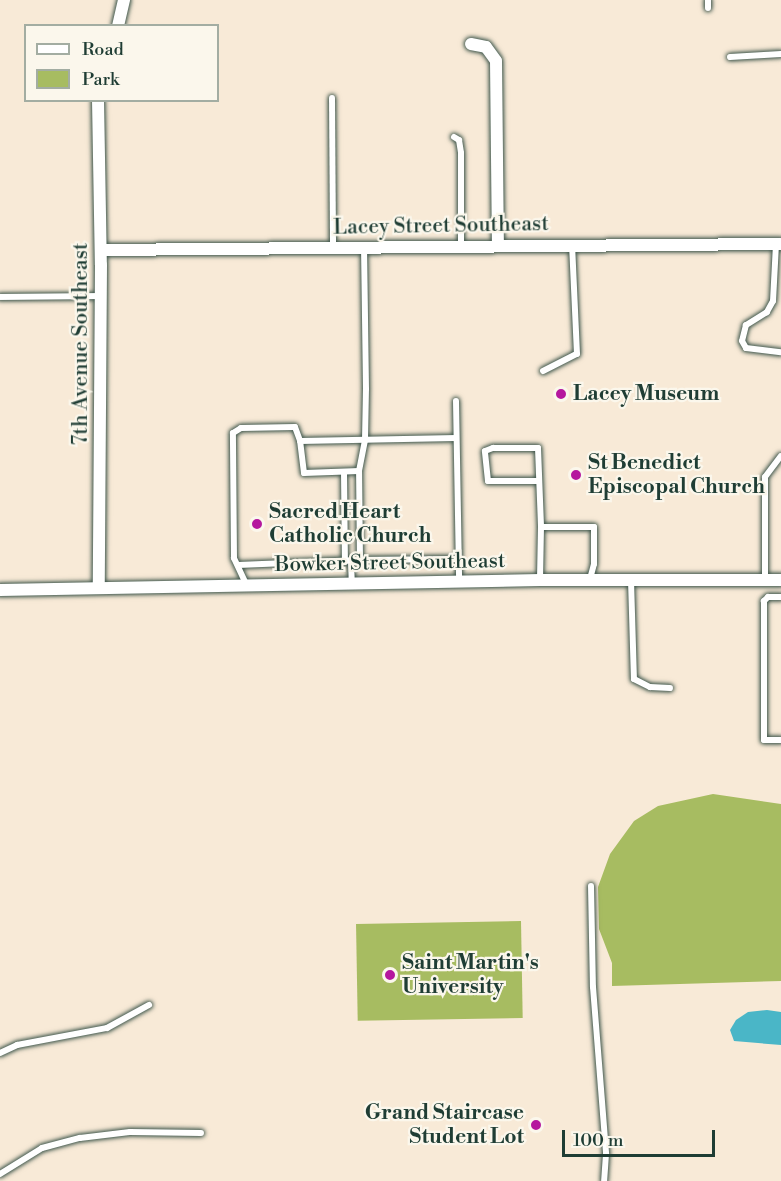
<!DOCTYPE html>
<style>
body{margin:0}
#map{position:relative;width:781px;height:1181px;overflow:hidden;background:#f8ead7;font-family:"Libre Bodoni",serif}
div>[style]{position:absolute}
.green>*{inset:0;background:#a7bc61;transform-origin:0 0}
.water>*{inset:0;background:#4ab6c7}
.roads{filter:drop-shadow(0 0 2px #40574c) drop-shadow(0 0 2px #40574c)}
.lane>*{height:6px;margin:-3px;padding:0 3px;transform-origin:3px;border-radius:3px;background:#fff}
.street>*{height:12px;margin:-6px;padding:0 6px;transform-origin:6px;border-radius:6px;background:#fff}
.dots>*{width:16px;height:16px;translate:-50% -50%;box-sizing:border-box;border:3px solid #fbf7ec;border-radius:50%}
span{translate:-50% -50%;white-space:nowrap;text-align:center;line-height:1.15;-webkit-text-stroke:4.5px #fbf7ec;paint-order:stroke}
.street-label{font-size:21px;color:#1f3d34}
.poi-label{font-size:21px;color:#1f3d34;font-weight:700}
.left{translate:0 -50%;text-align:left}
.right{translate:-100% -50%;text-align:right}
.legend{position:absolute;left:24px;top:24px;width:195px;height:78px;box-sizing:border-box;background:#fbf7ec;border:2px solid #a3ada2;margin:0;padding:8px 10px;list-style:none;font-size:18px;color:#1f3d34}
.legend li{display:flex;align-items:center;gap:12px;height:30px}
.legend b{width:30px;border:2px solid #a3ada2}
.scale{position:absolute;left:562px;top:1130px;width:153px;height:27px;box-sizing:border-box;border:3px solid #1f3d34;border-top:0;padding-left:8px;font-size:18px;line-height:21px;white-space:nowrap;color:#1f3d34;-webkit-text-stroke:4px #fbf7ec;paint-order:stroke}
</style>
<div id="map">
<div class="green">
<i style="clip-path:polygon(713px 794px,781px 804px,781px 981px,612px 986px,612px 963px,599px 929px,598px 887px,610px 854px,634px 821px,658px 806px)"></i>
<i style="left:521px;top:921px;width:97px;height:165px;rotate:89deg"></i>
</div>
<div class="water">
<i style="clip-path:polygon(767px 1010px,781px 1012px,781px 1045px,734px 1041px,730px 1030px,736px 1020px,748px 1012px)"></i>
</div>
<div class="roads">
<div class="lane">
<i style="left:708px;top:8px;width:8px;rotate:-90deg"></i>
<i style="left:730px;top:57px;width:51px;rotate:-3.4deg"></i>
<i style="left:332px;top:98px;width:149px;rotate:89.6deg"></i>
<i style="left:454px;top:137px;width:6px;rotate:31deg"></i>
<i style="left:459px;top:140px;width:13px;rotate:81deg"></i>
<i style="left:461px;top:153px;width:92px;rotate:90deg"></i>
<i style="left:776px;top:244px;width:57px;rotate:93deg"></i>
<i style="left:773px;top:301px;width:13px;rotate:119deg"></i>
<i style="left:767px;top:312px;width:25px;rotate:148deg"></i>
<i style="left:746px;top:325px;width:16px;rotate:104deg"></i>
<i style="left:742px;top:341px;width:8px;rotate:60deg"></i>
<i style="left:746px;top:348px;width:35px;rotate:7deg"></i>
<i style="left:0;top:297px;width:100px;rotate:-0.6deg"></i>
<i style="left:543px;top:371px;width:38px;rotate:-27deg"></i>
<i style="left:577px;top:354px;width:109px;rotate:-92.6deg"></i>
<i style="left:456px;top:401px;width:180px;rotate:89deg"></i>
<i style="left:359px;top:471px;width:55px;rotate:177.9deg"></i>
<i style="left:304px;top:473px;width:32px;rotate:-97deg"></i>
<i style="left:300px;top:441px;width:156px;rotate:-1.1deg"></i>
<i style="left:344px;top:472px;width:90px;rotate:89.4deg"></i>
<i style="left:539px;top:481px;width:51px;rotate:180deg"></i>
<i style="left:488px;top:481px;width:30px;rotate:-96deg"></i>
<i style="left:485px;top:451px;width:9px;rotate:-21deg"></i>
<i style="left:493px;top:448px;width:45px"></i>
<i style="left:538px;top:448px;width:79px;rotate:87.8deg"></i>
<i style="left:541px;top:527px;width:53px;rotate:91.1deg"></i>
<i style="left:541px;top:527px;width:53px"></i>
<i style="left:594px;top:527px;width:37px;rotate:90deg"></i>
<i style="left:594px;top:564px;width:16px;rotate:105deg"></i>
<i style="left:351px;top:560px;width:23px;rotate:88deg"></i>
<i style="left:360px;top:560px;width:99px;rotate:-0.6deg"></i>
<i style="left:238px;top:565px;width:122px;rotate:-2.3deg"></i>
<i style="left:360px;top:560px;width:89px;rotate:-90.6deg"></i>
<i style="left:359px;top:471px;width:32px;rotate:-79deg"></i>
<i style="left:365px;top:440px;width:51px;rotate:-88.9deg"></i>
<i style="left:366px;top:389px;width:142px;rotate:-90.8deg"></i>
<i style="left:631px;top:580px;width:99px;rotate:88.3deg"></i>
<i style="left:634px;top:679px;width:18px;rotate:27deg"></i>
<i style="left:650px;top:687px;width:20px;rotate:3deg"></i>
<i style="left:765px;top:580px;width:103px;rotate:-90deg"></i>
<i style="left:765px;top:477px;width:26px;rotate:-53deg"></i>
<i style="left:247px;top:586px;width:31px;rotate:-115deg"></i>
<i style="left:234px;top:558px;width:125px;rotate:-90.5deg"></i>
<i style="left:233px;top:433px;width:9px;rotate:-32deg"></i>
<i style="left:241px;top:428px;width:54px;rotate:-1.1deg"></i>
<i style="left:295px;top:427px;width:15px;rotate:70deg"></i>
<i style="left:781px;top:597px;width:13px;rotate:180deg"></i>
<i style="left:768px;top:597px;width:6px;rotate:135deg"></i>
<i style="left:764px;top:601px;width:139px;rotate:90deg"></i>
<i style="left:764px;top:740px;width:17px"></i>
<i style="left:591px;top:886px;width:101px;rotate:88.9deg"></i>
<i style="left:593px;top:987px;width:168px;rotate:85.5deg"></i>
<i style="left:606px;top:1154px;width:27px;rotate:94deg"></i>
<i style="left:0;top:1053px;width:19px;rotate:-25deg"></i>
<i style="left:17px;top:1045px;width:92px;rotate:-10.7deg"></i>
<i style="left:107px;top:1028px;width:48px;rotate:-28.7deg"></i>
<i style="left:0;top:1174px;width:49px;rotate:-31.8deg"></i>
<i style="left:42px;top:1148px;width:39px;rotate:-15deg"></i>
<i style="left:80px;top:1138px;width:50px;rotate:-6.8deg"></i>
<i style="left:130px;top:1132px;width:71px;rotate:0.8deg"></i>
</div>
<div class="street">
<i style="left:118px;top:26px;width:27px;rotate:-77deg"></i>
<i style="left:471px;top:44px;width:15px;rotate:11deg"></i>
<i style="left:486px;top:47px;width:17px;rotate:54deg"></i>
<i style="left:496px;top:61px;width:183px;rotate:89.4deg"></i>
<i style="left:98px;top:100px;width:165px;rotate:89deg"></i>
<i style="left:101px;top:265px;width:323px;rotate:90.4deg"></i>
<i style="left:101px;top:250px;width:680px;rotate:-0.51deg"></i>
<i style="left:0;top:590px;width:540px;rotate:-1.06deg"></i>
<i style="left:540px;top:580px;width:241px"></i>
</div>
</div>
<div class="dots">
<i style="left:561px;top:394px;background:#b5179e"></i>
<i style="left:576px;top:475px;background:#b5179e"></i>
<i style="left:257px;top:524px;background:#b5179e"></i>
<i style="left:390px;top:975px;background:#b5179e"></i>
<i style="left:536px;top:1125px;background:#b5179e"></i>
</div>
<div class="street-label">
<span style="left:441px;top:226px;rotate:-1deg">Lacey Street Southeast</span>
<span style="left:81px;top:344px;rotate:-90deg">7th Avenue Southeast</span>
<span style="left:390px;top:563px;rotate:-1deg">Bowker Street Southeast</span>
</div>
<div class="poi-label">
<span class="left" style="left:573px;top:394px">Lacey Museum</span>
<span class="left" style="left:588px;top:475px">St Benedict<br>Episcopal Church</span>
<span class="left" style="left:269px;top:524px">Sacred Heart<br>Catholic Church</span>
<span class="left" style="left:402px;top:975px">Saint Martin's<br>University</span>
<span class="right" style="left:524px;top:1125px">Grand Staircase<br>Student Lot</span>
</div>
<ul class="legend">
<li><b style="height:8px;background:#fff"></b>Road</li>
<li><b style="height:16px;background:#a7bc61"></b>Park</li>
</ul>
<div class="scale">100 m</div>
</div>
